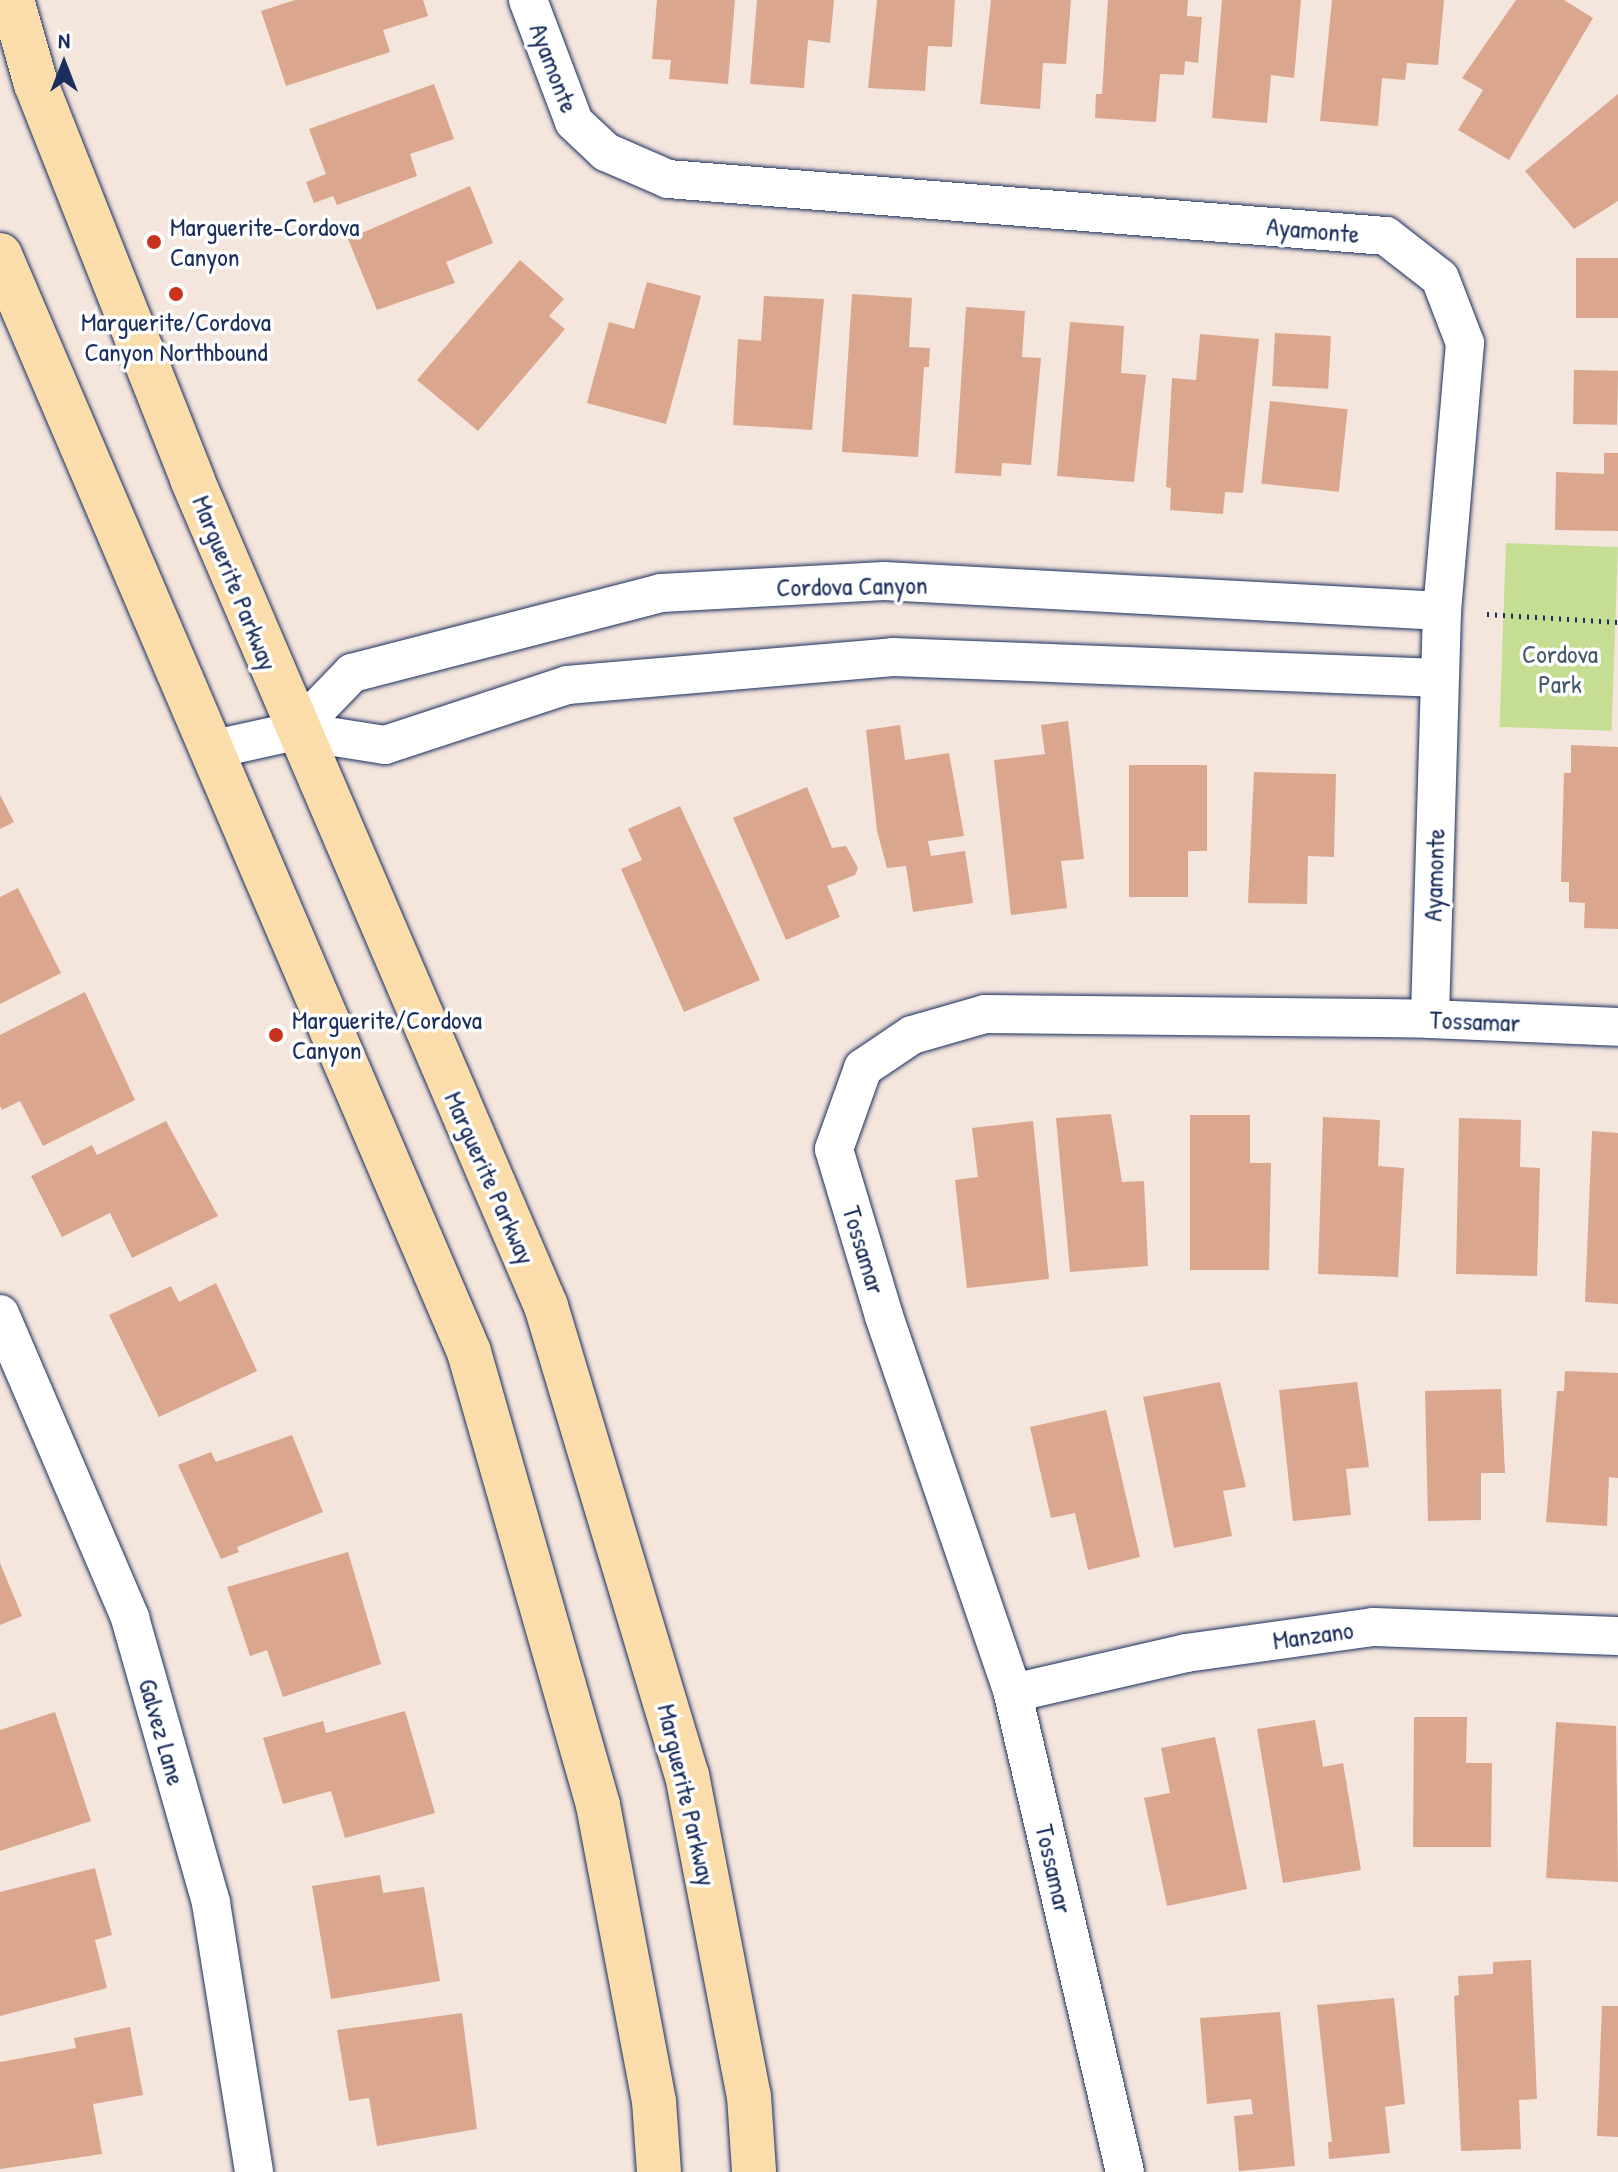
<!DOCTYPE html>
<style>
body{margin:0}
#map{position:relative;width:1618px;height:2172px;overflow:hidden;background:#f4e5dd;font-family:"Patrick Hand",sans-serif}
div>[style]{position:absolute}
.green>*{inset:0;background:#c5de94;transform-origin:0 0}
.building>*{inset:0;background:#daa78e;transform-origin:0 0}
.path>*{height:5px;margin-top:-2.5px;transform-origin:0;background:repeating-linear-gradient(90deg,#1b2f5e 0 2px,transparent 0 8px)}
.roads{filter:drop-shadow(0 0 2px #1b2f5e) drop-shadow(0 0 2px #1b2f5e)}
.minor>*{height:38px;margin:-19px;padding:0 19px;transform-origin:19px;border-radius:19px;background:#fff}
.primary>*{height:44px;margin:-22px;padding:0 22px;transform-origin:22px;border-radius:22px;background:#fbddab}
.dots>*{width:22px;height:22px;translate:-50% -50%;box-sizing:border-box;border:4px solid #fff;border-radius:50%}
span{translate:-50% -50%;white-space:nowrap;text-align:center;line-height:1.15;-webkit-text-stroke:7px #fff;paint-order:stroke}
.street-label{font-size:26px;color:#1b2f5e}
.poi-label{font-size:26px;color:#1b2f5e}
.left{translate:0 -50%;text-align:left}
.park-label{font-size:26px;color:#465b6c}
.north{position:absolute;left:24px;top:24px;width:80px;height:80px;-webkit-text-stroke:6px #fff;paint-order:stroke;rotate:0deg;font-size:22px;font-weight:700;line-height:32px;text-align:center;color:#1b2f5e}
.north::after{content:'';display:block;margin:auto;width:28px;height:36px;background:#1b2f5e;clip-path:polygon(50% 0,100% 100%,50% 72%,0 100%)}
</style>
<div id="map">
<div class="green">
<i style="left:1506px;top:543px;width:112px;height:184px;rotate:2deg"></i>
</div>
<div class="building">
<i style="clip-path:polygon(295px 0,423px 0,428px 16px,383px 30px,390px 52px,286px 86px,261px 11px)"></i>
<i style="clip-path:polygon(657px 0,735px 0,728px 84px,669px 79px,671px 60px,652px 59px)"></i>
<i style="clip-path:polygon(757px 0,834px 0,830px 43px,808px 40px,804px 88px,750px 84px)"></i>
<i style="clip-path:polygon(877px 0,955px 0,952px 47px,928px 46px,925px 91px,868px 88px)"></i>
<i style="clip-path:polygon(991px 0,1071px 0,1066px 64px,1043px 63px,1040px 109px,980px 104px)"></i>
<i style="clip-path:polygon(1108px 0,1188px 0,1187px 16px,1202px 17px,1198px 63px,1185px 61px,1184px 75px,1160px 74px,1156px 122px,1095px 118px,1096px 94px,1102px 94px)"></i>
<i style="clip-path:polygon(1222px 0,1301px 0,1294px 78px,1271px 75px,1267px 123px,1212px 118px)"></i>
<i style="clip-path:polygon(1332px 0,1444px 0,1438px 65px,1407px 63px,1405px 80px,1382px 78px,1378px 126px,1320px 121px)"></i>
<i style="clip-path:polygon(1516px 0,1564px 0,1593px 18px,1509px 160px,1458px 130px,1483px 90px,1462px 78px)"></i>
<i style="clip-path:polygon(434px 84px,454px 139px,410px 154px,417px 176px,337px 205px,333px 196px,314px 203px,306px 182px,326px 174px,309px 129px)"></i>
<i style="clip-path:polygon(1618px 94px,1618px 201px,1574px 229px,1525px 171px)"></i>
<i style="clip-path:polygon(470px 186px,493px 243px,446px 262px,455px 283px,377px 310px,348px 239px)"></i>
<i style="left:1618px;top:258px;width:60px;height:42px;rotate:90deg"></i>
<i style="clip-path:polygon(520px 260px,564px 299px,549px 316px,565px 329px,478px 431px,417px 380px)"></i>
<i style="clip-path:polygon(647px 282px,701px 296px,666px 424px,587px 403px,609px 322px,634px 329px)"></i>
<i style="clip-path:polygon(852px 294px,912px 298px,909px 347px,930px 348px,929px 367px,924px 367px,918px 457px,842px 452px)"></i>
<i style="clip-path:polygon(764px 296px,824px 299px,812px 430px,733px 425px,738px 339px,761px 341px)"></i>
<i style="clip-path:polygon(966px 307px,1025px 311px,1022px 357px,1041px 358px,1031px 465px,1002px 463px,1001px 476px,955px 473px)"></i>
<i style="clip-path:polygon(1070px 322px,1124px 326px,1121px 373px,1146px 375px,1134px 482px,1057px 476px)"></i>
<i style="left:1275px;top:333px;width:56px;height:53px;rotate:3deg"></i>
<i style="clip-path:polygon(1200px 334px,1259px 339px,1243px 493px,1225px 492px,1223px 514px,1170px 510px,1171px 488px,1166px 487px,1172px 378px,1196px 380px)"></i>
<i style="left:1574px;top:370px;width:44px;height:54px;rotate:1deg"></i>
<i style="left:1270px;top:401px;width:78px;height:83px;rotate:6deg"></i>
<i style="clip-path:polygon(1604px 453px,1618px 453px,1618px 531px,1555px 530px,1556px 472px,1604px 474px)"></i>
<i style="clip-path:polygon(1068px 721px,1084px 859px,1061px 861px,1067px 908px,1011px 915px,994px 760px,1045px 754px,1041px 725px)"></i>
<i style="clip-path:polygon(900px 725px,905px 760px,949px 753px,964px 836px,928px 841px,931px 856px,965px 851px,973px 903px,913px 912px,906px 866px,887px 868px,877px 831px,866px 730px)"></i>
<i style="clip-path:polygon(1571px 745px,1618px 747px,1618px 929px,1584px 928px,1585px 903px,1569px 902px,1569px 882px,1561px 882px,1564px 773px,1571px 773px)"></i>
<i style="clip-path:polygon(1129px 765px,1207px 765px,1207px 851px,1188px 851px,1188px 897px,1129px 897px)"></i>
<i style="clip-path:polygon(1254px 772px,1336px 774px,1334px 857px,1308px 856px,1307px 904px,1248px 903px)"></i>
<i style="clip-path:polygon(807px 787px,832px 848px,846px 846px,858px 868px,855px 875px,827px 886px,840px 917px,786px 940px,733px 818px)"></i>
<i style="clip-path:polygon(0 795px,14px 822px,0 829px)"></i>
<i style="clip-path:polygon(680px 806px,760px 980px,684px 1012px,621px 869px,642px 860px,628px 829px)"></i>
<i style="clip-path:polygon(18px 888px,61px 973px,0 1004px,0 897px)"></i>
<i style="clip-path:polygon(85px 992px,135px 1100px,43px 1146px,20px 1101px,2px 1110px,0 1106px,0 1035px)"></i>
<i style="clip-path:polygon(1111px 1114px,1122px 1182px,1144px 1181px,1148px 1266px,1070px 1272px,1056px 1118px)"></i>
<i style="clip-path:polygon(1190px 1115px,1250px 1115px,1250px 1163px,1271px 1163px,1269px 1270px,1190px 1270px)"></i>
<i style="clip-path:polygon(1323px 1117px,1380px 1120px,1378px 1166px,1404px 1168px,1398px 1277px,1318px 1274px)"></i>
<i style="clip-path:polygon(1459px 1118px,1521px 1120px,1520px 1167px,1540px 1168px,1537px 1276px,1456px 1274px)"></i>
<i style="clip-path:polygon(166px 1121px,218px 1216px,132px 1258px,110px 1213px,62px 1237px,31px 1176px,92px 1145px,97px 1155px)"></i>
<i style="clip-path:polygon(1033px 1121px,1049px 1279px,967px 1288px,955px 1180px,978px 1177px,972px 1128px)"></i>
<i style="clip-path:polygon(1592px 1131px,1618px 1133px,1618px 1304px,1585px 1302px)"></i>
<i style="clip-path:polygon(216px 1283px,257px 1371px,159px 1417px,109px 1315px,171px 1286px,179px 1302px)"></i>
<i style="clip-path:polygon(1565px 1371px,1618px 1373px,1618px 1478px,1609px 1477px,1607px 1526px,1546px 1522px,1557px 1391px,1564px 1391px)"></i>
<i style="clip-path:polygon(1220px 1382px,1246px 1487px,1223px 1491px,1232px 1536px,1174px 1548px,1143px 1397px)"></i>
<i style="clip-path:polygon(1357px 1382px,1369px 1467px,1346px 1469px,1351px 1515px,1293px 1521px,1279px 1390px)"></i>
<i style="clip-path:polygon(1501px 1389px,1505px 1473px,1481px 1473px,1481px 1520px,1428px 1521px,1425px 1391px)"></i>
<i style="clip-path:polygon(1106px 1410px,1140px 1557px,1088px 1570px,1075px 1513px,1051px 1518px,1030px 1427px)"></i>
<i style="clip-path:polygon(292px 1435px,323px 1512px,237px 1547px,239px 1552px,221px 1559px,178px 1465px,211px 1452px,216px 1462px)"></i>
<i style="clip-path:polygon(348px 1552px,381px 1664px,283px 1697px,267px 1650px,250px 1656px,227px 1587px)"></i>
<i style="clip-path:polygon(0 1563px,22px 1616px,0 1625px)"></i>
<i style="clip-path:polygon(405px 1711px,435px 1813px,345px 1838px,331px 1791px,283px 1804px,263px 1738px,323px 1721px,326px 1733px)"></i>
<i style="clip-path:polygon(55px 1712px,91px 1821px,0 1851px,0 1730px)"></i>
<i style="clip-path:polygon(1414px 1717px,1467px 1717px,1466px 1763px,1492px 1763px,1491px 1847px,1413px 1847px)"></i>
<i style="clip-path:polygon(1315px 1720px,1323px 1767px,1343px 1763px,1361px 1870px,1283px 1883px,1257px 1729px)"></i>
<i style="clip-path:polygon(1556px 1722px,1616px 1726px,1618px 1882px,1546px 1878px)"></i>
<i style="clip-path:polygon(1215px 1737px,1247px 1889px,1167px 1906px,1144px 1798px,1170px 1793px,1161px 1748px)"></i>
<i style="clip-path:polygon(95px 1868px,112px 1935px,95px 1940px,107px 1988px,0 2016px,0 1892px)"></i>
<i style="clip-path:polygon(380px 1875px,383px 1893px,424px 1887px,440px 1981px,331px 1999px,312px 1886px)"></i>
<i style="clip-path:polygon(1531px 1960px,1537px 2099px,1519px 2100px,1521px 2149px,1461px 2151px,1454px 1996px,1459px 1995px,1458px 1976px,1493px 1974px,1493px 1962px)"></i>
<i style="clip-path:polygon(1394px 1998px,1405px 2104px,1385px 2107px,1390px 2153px,1329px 2159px,1328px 2142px,1332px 2142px,1317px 2005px)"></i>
<i style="clip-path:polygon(1602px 2006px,1618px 2006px,1618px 2137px,1597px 2136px)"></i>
<i style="clip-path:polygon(1280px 2012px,1295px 2166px,1239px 2171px,1234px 2116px,1253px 2114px,1251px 2099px,1207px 2104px,1200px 2018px)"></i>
<i style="clip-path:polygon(462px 2013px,477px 2129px,377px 2146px,369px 2098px,349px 2101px,337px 2030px)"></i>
<i style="clip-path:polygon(130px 2027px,143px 2095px,93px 2104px,102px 2154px,0 2169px,0 2062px,76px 2048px,74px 2038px)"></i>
</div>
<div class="path">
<i style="left:1487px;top:614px;width:131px;rotate:3.5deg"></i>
</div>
<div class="roads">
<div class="minor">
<i style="left:528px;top:0;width:130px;rotate:69.3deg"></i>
<i style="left:574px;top:122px;width:44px;rotate:43.2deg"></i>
<i style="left:606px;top:152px;width:68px;rotate:23.5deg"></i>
<i style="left:668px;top:179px;width:720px;rotate:4.54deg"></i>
<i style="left:1386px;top:236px;width:68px;rotate:37.9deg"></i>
<i style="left:1440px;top:278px;width:70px;rotate:69deg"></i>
<i style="left:1465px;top:343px;width:269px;rotate:94.9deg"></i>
<i style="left:1442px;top:611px;width:408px;rotate:91.7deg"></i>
<i style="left:296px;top:731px;width:81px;rotate:-46deg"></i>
<i style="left:352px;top:673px;width:319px;rotate:-14.5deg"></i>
<i style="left:661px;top:593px;width:223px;rotate:-3.1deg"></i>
<i style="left:884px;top:581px;width:559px;rotate:3.08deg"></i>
<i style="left:210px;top:750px;width:88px;rotate:-12.5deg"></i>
<i style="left:296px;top:731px;width:90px;rotate:8.9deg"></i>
<i style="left:385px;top:745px;width:192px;rotate:-18.2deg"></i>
<i style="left:567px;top:685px;width:327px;rotate:-4.9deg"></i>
<i style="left:893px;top:657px;width:547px;rotate:2.2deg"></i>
<i style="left:0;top:1314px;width:331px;rotate:66.8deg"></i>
<i style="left:130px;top:1618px;width:296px;rotate:74.1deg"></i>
<i style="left:211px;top:1903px;width:272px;rotate:80.9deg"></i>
<i style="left:1013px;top:1693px;width:178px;rotate:-13deg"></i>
<i style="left:1186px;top:1653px;width:189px;rotate:-7.9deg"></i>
<i style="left:1373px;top:1627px;width:245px;rotate:2.1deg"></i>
<i style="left:1125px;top:2172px;width:492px;rotate:-103.2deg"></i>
<i style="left:1013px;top:1693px;width:398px;rotate:-108.9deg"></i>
<i style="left:884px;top:1316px;width:174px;rotate:-106.7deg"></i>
<i style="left:834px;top:1149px;width:86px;rotate:-70.3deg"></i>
<i style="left:863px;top:1068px;width:59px;rotate:-34deg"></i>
<i style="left:912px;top:1035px;width:76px;rotate:-16deg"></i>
<i style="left:985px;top:1014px;width:445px;rotate:0.6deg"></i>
<i style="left:1430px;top:1019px;width:188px;rotate:2.4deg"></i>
</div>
<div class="primary">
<i style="left:12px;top:0;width:87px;rotate:74.1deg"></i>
<i style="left:36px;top:84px;width:425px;rotate:68.4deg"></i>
<i style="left:192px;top:479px;width:900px;rotate:66.83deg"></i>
<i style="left:546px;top:1306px;width:490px;rotate:73.3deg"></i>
<i style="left:687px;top:1775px;width:327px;rotate:79.1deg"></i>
<i style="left:749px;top:2096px;width:76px;rotate:86.2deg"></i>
<i style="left:0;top:255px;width:1193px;rotate:66.85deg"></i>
<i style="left:469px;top:1352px;width:471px;rotate:74.1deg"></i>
<i style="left:598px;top:1805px;width:301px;rotate:79.3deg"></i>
<i style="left:654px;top:2101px;width:71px;rotate:86deg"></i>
</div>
</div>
<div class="dots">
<i style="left:154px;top:242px;background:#c8321e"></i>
<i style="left:176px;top:294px;background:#c8321e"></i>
<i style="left:276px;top:1035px;background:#c8321e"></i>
</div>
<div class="street-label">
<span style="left:554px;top:68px;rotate:69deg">Ayamonte</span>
<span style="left:1313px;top:230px;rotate:5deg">Ayamonte</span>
<span style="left:235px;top:583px;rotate:68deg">Marguerite Parkway</span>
<span style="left:852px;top:586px;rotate:-1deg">Cordova Canyon</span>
<span style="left:1434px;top:875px;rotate:-88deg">Ayamonte</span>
<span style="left:1475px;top:1021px;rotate:2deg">Tossamar</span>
<span style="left:490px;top:1178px;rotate:66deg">Marguerite Parkway</span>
<span style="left:864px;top:1250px;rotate:73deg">Tossamar</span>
<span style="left:1313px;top:1635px;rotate:-8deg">Manzano</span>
<span style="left:162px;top:1732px;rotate:74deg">Galvez Lane</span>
<span style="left:687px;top:1795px;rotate:77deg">Marguerite Parkway</span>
<span style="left:1054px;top:1869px;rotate:77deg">Tossamar</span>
</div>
<div class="poi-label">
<span class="left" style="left:170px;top:242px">Marguerite-Cordova<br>Canyon</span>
<span style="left:176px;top:337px">Marguerite/Cordova<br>Canyon Northbound</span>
<span class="left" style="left:292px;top:1035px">Marguerite/Cordova<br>Canyon</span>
</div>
<div class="park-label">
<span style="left:1560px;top:669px">Cordova<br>Park</span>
</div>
<div class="north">N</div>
</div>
